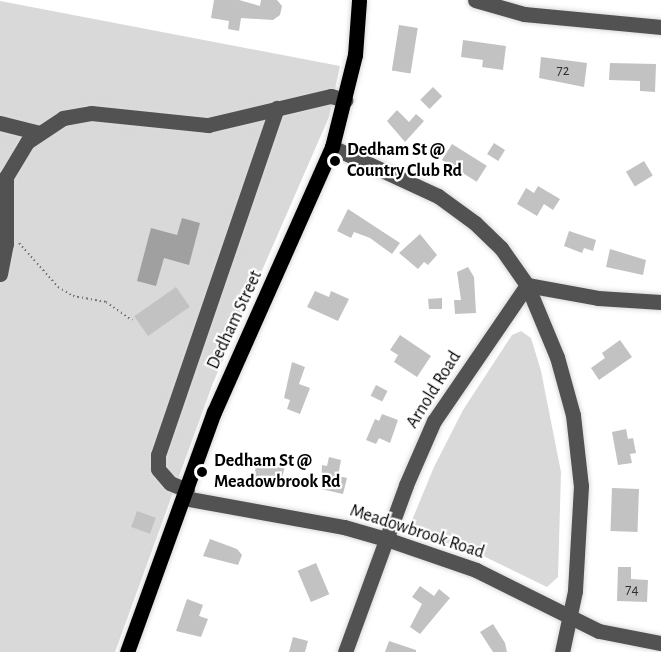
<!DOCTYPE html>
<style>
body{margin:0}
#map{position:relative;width:661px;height:652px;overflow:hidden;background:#fff;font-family:"Alegreya Sans",sans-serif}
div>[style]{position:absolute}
.green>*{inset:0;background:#d9d9d9}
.water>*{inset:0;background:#a0a0a0}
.building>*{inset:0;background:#c2c2c2;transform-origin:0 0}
.path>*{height:2px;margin-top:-1px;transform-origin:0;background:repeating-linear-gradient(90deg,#747474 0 1.5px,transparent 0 4.5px)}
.roads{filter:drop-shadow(0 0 2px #dbdbdb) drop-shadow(0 0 2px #dbdbdb)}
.minor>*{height:15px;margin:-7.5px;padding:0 7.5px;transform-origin:7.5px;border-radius:7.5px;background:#525252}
.major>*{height:15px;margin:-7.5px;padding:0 7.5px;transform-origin:7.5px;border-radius:7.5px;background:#000}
.dots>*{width:16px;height:16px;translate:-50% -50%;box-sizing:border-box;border:3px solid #fff;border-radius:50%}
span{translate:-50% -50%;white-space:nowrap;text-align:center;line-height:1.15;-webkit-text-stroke:4.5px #fff;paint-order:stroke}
.number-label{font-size:15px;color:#303030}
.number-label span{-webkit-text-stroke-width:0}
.poi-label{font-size:18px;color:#000;font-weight:700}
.left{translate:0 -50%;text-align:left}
.street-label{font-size:18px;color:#000}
</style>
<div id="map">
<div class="green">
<i style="clip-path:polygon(0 1px,340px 66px,329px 117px,213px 383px,115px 652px,0 652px)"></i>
<i style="clip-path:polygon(521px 331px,531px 338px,541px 371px,561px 472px,558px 577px,547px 587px,475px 552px,416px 533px,410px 525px,434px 467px,463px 410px,512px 335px)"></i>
</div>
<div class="water">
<i style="clip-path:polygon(182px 218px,200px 223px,189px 265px,164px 258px,156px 286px,137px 281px,151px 228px,177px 235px)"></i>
</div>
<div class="building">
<i style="clip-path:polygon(214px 0,239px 0,260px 6px,261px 0,277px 0,282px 6px,280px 15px,273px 20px,241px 18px,239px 31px,228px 29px,229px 21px,211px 18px)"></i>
<i style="left:399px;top:25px;width:19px;height:46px;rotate:9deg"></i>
<i style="clip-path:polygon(463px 40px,506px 46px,503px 70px,482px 67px,483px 60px,461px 57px)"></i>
<i style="clip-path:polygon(541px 57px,587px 63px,584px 87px,539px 78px)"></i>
<i style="clip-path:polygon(610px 63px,656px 64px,655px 92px,640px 91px,640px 81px,609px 80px)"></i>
<i style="left:433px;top:87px;width:13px;height:18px;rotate:45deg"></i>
<i style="clip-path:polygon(397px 110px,409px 122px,416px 114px,424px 121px,405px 142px,387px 121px)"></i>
<i style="left:494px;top:143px;width:13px;height:13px;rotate:32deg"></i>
<i style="left:452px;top:144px;width:41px;height:19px;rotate:32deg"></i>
<i style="left:644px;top:161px;width:17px;height:21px;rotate:59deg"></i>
<i style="clip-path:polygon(538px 186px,560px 199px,553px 210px,544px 204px,537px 216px,517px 204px,526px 188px,534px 193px)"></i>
<i style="clip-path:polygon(348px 209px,400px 243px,392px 254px,370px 238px,354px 232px,351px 238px,337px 231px)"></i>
<i style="clip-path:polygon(569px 231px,596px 240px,593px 251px,584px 248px,582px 253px,564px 246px)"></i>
<i style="clip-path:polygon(420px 234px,437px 255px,428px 265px,424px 262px,418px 269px,399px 253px)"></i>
<i style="clip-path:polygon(610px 249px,646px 260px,643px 275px,606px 267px)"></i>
<i style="clip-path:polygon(468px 267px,474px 277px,476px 313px,455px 314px,454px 300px,461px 300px,457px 272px)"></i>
<i style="left:176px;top:287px;width:24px;height:51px;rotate:55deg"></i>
<i style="clip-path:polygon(315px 291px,329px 297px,331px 291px,349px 299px,338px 321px,307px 307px)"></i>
<i style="clip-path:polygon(442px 298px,442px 309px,429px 309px,428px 299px)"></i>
<i style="clip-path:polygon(400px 335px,431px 356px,417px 377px,394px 362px,398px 355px,390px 350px)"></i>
<i style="clip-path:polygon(620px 340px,632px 357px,599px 380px,591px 368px,605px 358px,602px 353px)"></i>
<i style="clip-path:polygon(292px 362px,305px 367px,299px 384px,310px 388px,300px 414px,287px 409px,290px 400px,284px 398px)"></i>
<i style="left:376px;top:385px;width:13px;height:12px;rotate:27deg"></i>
<i style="clip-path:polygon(382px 414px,398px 420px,390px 443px,379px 438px,376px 444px,366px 440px,375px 419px,379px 421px)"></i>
<i style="clip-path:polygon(626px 429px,628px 439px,633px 438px,636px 453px,630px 454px,632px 463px,618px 465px,612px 432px)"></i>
<i style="clip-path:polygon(329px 457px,341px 460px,338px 476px,347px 478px,343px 494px,321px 489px,322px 465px,327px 466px)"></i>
<i style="left:258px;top:458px;width:28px;height:19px;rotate:13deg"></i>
<i style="left:612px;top:488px;width:27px;height:43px;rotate:2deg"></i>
<i style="left:137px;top:511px;width:20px;height:17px;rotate:20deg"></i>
<i style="clip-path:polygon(210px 539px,237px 549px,242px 555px,238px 565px,203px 556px)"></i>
<i style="left:316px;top:563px;width:34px;height:20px;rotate:67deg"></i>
<i style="clip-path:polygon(618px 567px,631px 567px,631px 579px,648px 580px,647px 602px,617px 601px)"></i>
<i style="clip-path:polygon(420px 586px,434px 596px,439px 589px,450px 598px,420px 634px,410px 627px,422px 604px,412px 597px)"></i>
<i style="clip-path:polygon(187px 599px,203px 605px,199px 616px,208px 619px,201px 637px,176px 631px)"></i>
<i style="clip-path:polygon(493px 624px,505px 643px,507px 652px,493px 652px,480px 632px)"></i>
<i style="clip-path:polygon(293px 637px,308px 641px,305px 652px,289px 652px)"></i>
<i style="clip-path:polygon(389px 641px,416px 650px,416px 652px,385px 652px)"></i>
</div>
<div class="path">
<i style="left:19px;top:243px;width:59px;rotate:48.4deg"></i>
<i style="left:58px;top:287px;width:17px;rotate:31deg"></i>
<i style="left:73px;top:296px;width:34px;rotate:10deg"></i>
<i style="left:106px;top:302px;width:32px;rotate:35deg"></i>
</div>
<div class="roads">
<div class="minor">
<i style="left:475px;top:0;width:51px;rotate:15.9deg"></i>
<i style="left:524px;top:14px;width:138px;rotate:5.4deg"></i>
<i style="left:0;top:123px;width:41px;rotate:14deg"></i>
<i style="left:332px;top:147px;width:117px;rotate:24.8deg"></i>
<i style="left:438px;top:196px;width:46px;rotate:36.1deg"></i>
<i style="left:475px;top:223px;width:36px;rotate:44deg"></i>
<i style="left:501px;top:248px;width:45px;rotate:54.9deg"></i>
<i style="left:527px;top:285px;width:78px;rotate:67.4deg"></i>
<i style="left:557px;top:357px;width:60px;rotate:74.6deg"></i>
<i style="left:573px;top:415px;width:71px;rotate:83.6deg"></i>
<i style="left:581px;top:486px;width:105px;rotate:93.3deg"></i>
<i style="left:575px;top:591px;width:62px;rotate:102deg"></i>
<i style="left:0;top:274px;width:31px;rotate:-79deg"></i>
<i style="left:6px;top:244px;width:67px;rotate:-90deg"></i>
<i style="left:6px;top:177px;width:41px;rotate:-59deg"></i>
<i style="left:27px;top:142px;width:43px;rotate:-33.7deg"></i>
<i style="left:63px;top:118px;width:28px;rotate:-10deg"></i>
<i style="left:91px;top:113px;width:118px;rotate:5.9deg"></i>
<i style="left:208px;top:125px;width:126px;rotate:-13.3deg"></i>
<i style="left:331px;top:96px;width:15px;rotate:16deg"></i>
<i style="left:187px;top:490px;width:18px;rotate:-158deg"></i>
<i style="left:170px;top:483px;width:18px;rotate:-131deg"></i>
<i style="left:158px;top:469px;width:14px;rotate:-90deg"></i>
<i style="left:158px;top:455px;width:367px;rotate:-71.1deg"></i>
<i style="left:184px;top:498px;width:163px;rotate:10.3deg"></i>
<i style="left:344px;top:527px;width:47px;rotate:16.1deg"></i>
<i style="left:389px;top:540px;width:92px;rotate:19deg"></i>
<i style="left:476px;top:570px;width:137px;rotate:26.4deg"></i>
<i style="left:599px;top:631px;width:63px;rotate:11deg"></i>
<i style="left:345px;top:652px;width:178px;rotate:-69.9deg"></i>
<i style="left:406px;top:485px;width:70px;rotate:-66.4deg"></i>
<i style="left:434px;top:421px;width:165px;rotate:-55.6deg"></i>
<i style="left:527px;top:285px;width:72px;rotate:10.4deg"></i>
<i style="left:598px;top:298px;width:63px;rotate:3.6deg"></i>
</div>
<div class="major">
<i style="left:127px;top:652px;width:255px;rotate:-70.1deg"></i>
<i style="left:214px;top:412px;width:290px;rotate:-66deg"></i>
<i style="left:332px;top:147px;width:95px;rotate:-76deg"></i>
<i style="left:355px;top:55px;width:55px;rotate:-85.8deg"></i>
</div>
</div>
<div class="dots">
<i style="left:335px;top:161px;background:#000"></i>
<i style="left:202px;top:472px;background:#000"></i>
</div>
<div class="number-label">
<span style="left:563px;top:71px">72</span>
<span style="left:632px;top:590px">74</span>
</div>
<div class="poi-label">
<span class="left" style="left:347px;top:161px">Dedham St @<br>Country Club Rd</span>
<span class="left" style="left:214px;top:472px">Dedham St @<br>Meadowbrook Rd</span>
</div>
<div class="street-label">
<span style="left:235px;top:320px;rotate:-65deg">Dedham Street</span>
<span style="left:434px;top:390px;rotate:-58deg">Arnold Road</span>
<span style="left:417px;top:532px;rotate:18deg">Meadowbrook Road</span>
</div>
</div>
